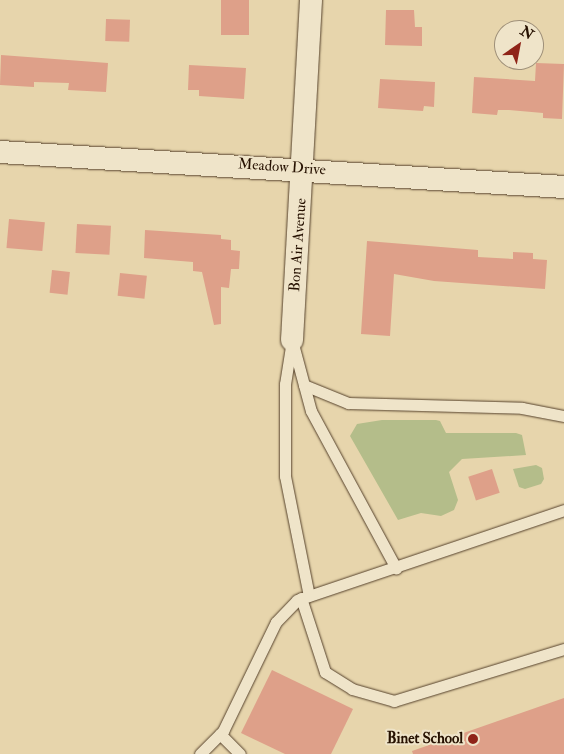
<!DOCTYPE html>
<style>
body{margin:0}
#map{position:relative;width:564px;height:754px;overflow:hidden;background:#e7d5ac;font-family:"IM FELL Double Pica",serif}
div>[style]{position:absolute}
.green>*{inset:0;background:#b4bd8a}
.building>*{inset:0;background:#dea089;transform-origin:0 0}
.roads{filter:drop-shadow(0 0 1px #56422c) drop-shadow(0 0 1px #56422c)}
.service>*{height:11px;margin:-5.5px;padding:0 5.5px;transform-origin:5.5px;border-radius:5.5px;background:#efe4c9}
.minor>*{height:22px;margin:-11px;padding:0 11px;transform-origin:11px;border-radius:11px;background:#efe4c9}
.dots>*{width:14px;height:14px;translate:-50% -50%;box-sizing:border-box;border:2px solid #efe4c9;border-radius:50%}
span{translate:-50% -50%;white-space:nowrap;text-align:center;line-height:1.15;-webkit-text-stroke:4px #efe4c9;paint-order:stroke}
.street-label{font-size:15px;color:#261101}
.poi-label{font-size:15px;color:#261101;font-weight:700}
.right{translate:-100% -50%;text-align:right}
.north{position:absolute;left:494px;top:20px;width:50px;height:50px;box-sizing:border-box;background:#efe4c9;border:1px solid #9f9079;border-radius:50%;rotate:33deg;font-size:14px;font-weight:700;line-height:20px;text-align:center;color:#261101}
.north::after{content:'';display:block;margin:auto;width:18px;height:22px;background:#8f2418;clip-path:polygon(50% 0,100% 100%,50% 72%,0 100%)}
</style>
<div id="map">
<div class="green">
<i style="clip-path:polygon(382px 420px,436px 420px,440px 421px,446px 433px,516px 433px,522px 435px,526px 455px,462px 459px,449px 472px,458px 500px,454px 510px,441px 516px,421px 513px,398px 520px,350px 436px,357px 424px)"></i>
<i style="clip-path:polygon(536px 465px,542px 468px,544px 479px,541px 484px,525px 489px,519px 487px,513px 469px)"></i>
</div>
<div class="building">
<i style="left:221px;top:0;width:28px;height:35px"></i>
<i style="clip-path:polygon(386px 10px,414px 10px,415px 27px,422px 27px,422px 46px,385px 45px)"></i>
<i style="left:106px;top:19px;width:24px;height:22px;rotate:2deg"></i>
<i style="clip-path:polygon(1px 55px,108px 63px,106px 92px,68px 90px,69px 83px,34px 82px,34px 87px,0 85px)"></i>
<i style="clip-path:polygon(536px 63px,564px 64px,562px 119px,543px 118px,543px 113px,509px 110px,498px 110px,497px 115px,472px 113px,474px 77px,535px 81px)"></i>
<i style="clip-path:polygon(189px 65px,246px 68px,244px 99px,199px 96px,199px 90px,188px 90px)"></i>
<i style="clip-path:polygon(380px 79px,435px 82px,434px 107px,424px 106px,423px 111px,378px 108px)"></i>
<i style="left:9px;top:219px;width:36px;height:29px;rotate:5deg"></i>
<i style="left:77px;top:224px;width:34px;height:29px;rotate:3deg"></i>
<i style="clip-path:polygon(145px 230px,221px 235px,221px 239px,231px 240px,231px 250px,240px 251px,239px 269px,231px 269px,229px 288px,221px 287px,221px 324px,214px 325px,202px 272px,193px 271px,193px 262px,144px 258px)"></i>
<i style="clip-path:polygon(367px 241px,478px 250px,478px 257px,513px 259px,513px 252px,533px 253px,533px 259px,547px 260px,545px 289px,434px 281px,394px 274px,390px 336px,361px 334px)"></i>
<i style="left:52px;top:270px;width:18px;height:23px;rotate:6deg"></i>
<i style="left:120px;top:273px;width:27px;height:23px;rotate:6deg"></i>
<i style="left:492px;top:469px;width:25px;height:25px;rotate:72deg"></i>
<i style="clip-path:polygon(272px 670px,353px 709px,331px 754px,285px 754px,241px 733px)"></i>
<i style="clip-path:polygon(564px 698px,564px 754px,413px 754px,412px 751px)"></i>
</div>
<div class="roads">
<div class="service">
<i style="left:292px;top:340px;width:45px;rotate:99deg"></i>
<i style="left:285px;top:384px;width:92px;rotate:90deg"></i>
<i style="left:285px;top:476px;width:122px;rotate:78.7deg"></i>
<i style="left:293px;top:344px;width:69px;rotate:75deg"></i>
<i style="left:311px;top:411px;width:179px;rotate:61.6deg"></i>
<i style="left:304px;top:385px;width:48px;rotate:22.2deg"></i>
<i style="left:348px;top:403px;width:174px;rotate:1.6deg"></i>
<i style="left:522px;top:408px;width:43px;rotate:10.8deg"></i>
<i style="left:301px;top:598px;width:78px;rotate:72deg"></i>
<i style="left:325px;top:672px;width:32px;rotate:32deg"></i>
<i style="left:352px;top:689px;width:44px;rotate:15.9deg"></i>
<i style="left:394px;top:701px;width:178px;rotate:-17deg"></i>
<i style="left:220px;top:734px;width:28px;rotate:45deg"></i>
<i style="left:200px;top:754px;width:33px;rotate:-45deg"></i>
<i style="left:223px;top:731px;width:121px;rotate:-64.1deg"></i>
<i style="left:276px;top:622px;width:30px;rotate:-46deg"></i>
<i style="left:297px;top:600px;width:282px;rotate:-18.6deg"></i>
</div>
<div class="minor">
<i style="left:0;top:152px;width:565px;rotate:3.55deg"></i>
<i style="left:292px;top:340px;width:341px;rotate:-86.8deg"></i>
</div>
</div>
<div class="dots">
<i style="left:473px;top:739px;background:#8f2418"></i>
</div>
<div class="street-label">
<span style="left:282px;top:167px;rotate:4deg">Meadow Drive</span>
<span style="left:298px;top:245px;rotate:-86deg">Bon Air Avenue</span>
</div>
<div class="poi-label">
<span class="right" style="left:463px;top:739px">Binet School</span>
</div>
<div class="north">N</div>
</div>
